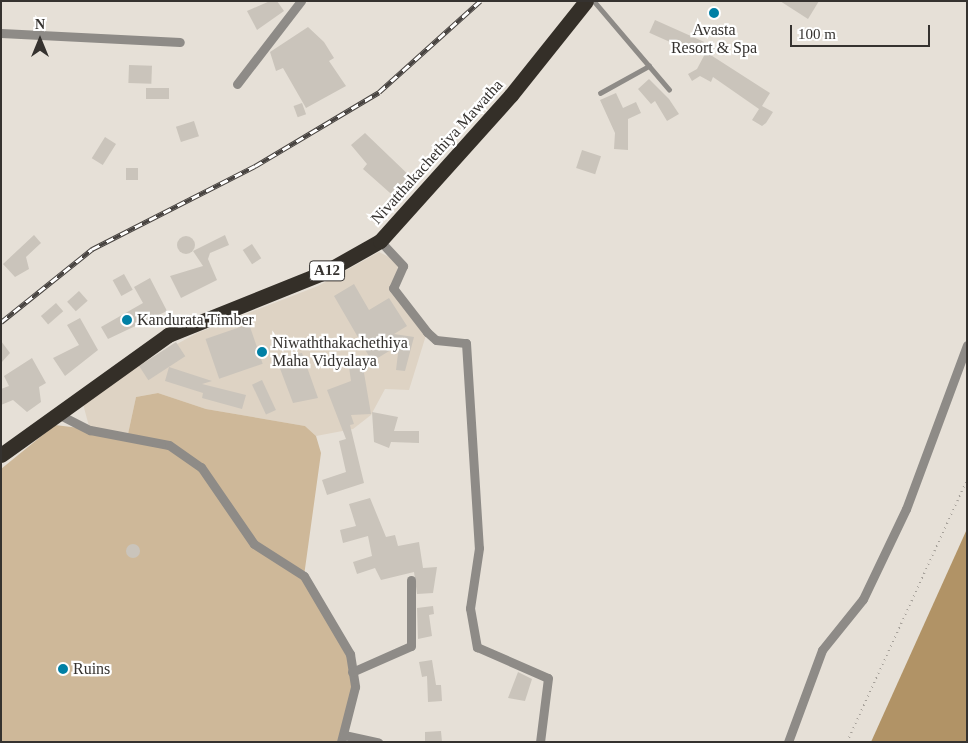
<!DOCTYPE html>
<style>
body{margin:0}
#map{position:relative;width:968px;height:743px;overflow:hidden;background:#e6e0d7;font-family:"Times New Roman",serif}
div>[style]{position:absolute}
.built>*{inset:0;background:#ded3c4}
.green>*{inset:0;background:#ceb899}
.water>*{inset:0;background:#b19366}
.building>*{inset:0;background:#cac4bb;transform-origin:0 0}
.round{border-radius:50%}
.path>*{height:2px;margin-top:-1px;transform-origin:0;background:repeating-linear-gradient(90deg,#a6a19a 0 1px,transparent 0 5px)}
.lane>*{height:4.5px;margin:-2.25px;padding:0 2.25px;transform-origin:2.25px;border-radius:2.25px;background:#8e8b87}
.street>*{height:9px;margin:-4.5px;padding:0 4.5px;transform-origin:4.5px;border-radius:4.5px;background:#8e8b87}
.highway>*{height:15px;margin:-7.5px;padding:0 7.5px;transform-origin:7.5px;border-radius:7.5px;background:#342f28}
.rail>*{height:4.5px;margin-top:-2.25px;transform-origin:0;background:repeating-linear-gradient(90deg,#fff 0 8px,#474340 0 16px);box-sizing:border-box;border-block:1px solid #474340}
.dots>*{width:14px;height:14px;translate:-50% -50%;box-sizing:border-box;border:2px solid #fff;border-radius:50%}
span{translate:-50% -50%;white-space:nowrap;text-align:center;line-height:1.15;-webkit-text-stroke:4.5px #fff;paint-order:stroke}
.shield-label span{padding:1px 4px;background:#fff;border:1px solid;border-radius:4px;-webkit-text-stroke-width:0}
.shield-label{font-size:15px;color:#35322f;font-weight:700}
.poi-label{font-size:16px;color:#35322f}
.left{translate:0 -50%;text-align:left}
.street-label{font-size:16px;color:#35322f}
.frame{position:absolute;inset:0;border:2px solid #35322f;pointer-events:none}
.north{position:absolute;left:15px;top:15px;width:50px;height:50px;-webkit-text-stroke:4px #fff;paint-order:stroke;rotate:0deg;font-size:14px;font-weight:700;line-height:20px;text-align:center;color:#35322f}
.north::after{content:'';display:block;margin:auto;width:18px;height:22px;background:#35322f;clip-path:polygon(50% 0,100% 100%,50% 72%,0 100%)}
.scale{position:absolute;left:790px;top:25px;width:140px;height:22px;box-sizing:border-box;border:2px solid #35322f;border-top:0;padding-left:6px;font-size:15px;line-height:18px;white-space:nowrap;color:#35322f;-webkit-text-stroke:4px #fff;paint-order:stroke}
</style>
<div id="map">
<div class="built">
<i style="clip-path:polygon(379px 252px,399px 262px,393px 288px,427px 332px,409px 390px,385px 389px,371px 415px,353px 429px,316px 436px,305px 426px,206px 409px,158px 393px,136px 397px,128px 434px,90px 430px,83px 404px,130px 370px,197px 333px,318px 286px)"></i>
</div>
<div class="green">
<i style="clip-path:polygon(158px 393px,206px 409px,305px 426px,316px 436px,321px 453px,304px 576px,350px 654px,355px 687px,341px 742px,1px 742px,1px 469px,55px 425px,128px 434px,136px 397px)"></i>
</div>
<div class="water">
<i style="clip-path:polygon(967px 529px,967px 742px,871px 742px)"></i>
</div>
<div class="building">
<i style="clip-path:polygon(270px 1px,277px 1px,284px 11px,257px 30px,247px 11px)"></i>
<i style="clip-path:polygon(780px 1px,819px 1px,808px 19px)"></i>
<i style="left:655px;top:20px;width:54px;height:14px;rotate:24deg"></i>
<i style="clip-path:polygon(308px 27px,324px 42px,334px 58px,329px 61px,346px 86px,306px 108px,283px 68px,276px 71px,270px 52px)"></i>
<i style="clip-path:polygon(706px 52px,770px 93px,762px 106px,773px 112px,766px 123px,762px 126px,752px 120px,759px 109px,713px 77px,711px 82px,700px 76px,692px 81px,688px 74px,697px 69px)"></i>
<i style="left:129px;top:65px;width:23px;height:18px;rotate:2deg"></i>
<i style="clip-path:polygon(649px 79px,669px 99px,679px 114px,667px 121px,655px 101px,651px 104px,638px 89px)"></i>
<i style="left:146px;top:88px;width:23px;height:11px"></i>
<i style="clip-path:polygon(616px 93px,623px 108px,636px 102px,641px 113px,628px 119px,628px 150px,614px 149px,615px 133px,600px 100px)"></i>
<i style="left:302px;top:103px;width:12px;height:9px;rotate:70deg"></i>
<i style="left:194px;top:121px;width:16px;height:19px;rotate:72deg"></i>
<i style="clip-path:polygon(365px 133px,415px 181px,398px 200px,363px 169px,367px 164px,351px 145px)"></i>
<i style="left:105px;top:137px;width:13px;height:25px;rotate:32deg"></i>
<i style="left:582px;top:150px;width:20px;height:19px;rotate:18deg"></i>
<i style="left:126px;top:168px;width:12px;height:12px"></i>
<i style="clip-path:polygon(34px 235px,41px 243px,26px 257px,29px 269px,15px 277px,3px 264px)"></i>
<i style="clip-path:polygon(225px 235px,229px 245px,210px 253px,208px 259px,217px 280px,181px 298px,170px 276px,203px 266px,193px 251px)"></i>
<i class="round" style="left:177px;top:236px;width:18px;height:18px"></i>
<i style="left:252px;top:244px;width:17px;height:11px;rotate:57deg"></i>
<i style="left:124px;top:274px;width:18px;height:13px;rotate:61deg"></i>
<i style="clip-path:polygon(150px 278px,167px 311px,108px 339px,101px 327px,143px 303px,134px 287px)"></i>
<i style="clip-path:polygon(354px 284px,369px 310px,389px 298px,407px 326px,394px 334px,414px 337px,405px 371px,396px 370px,399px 345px,363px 367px,371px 414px,351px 415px,354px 424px,350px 425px,364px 483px,327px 495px,322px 480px,346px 472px,339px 441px,346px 439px,327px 390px,351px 381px,348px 360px,370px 358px,334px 296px)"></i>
<i style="left:79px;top:291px;width:13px;height:16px;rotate:48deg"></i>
<i style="left:56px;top:303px;width:11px;height:20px;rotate:49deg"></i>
<i style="clip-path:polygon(80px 318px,98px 350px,65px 376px,53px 358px,79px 345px,67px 325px)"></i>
<i style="left:249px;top:324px;width:42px;height:46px;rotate:71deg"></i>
<i style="clip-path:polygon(1px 341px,10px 353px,1px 363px)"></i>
<i style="left:176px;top:342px;width:17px;height:44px;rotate:57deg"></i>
<i style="clip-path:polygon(302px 353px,318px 398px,293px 403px,276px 358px)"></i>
<i style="clip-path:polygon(32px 358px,46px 383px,39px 387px,41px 402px,27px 412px,13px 400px,1px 405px,1px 389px,9px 386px,4px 376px)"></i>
<i style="clip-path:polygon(169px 367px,212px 381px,202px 384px,246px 395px,242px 409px,202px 398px,203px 393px,165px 381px)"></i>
<i style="left:262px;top:380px;width:33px;height:11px;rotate:65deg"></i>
<i style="clip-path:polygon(372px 412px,398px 417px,394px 431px,419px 431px,419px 443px,391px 442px,389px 448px,374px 442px)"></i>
<i style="clip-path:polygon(370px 498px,386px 537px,395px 535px,398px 546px,419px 542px,423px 568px,437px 567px,433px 593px,417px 594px,414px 572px,381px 580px,375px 568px,357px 574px,353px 562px,372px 556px,368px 536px,343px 543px,340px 530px,356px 526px,349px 504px)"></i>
<i class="round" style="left:126px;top:544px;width:14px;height:14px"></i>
<i style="clip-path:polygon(433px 606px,434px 614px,429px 615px,432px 636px,418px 639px,417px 608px)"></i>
<i style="clip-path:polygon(432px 660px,436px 685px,441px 685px,442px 701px,428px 702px,427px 676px,422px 677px,419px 662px)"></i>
<i style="clip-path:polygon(518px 672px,532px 679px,525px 701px,508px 698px)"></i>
<i style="clip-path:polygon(441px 731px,442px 742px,425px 742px,425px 732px)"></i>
</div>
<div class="path">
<i style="left:847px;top:742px;width:288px;rotate:-65.4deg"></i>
</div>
<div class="lane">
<i style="left:594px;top:1px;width:116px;rotate:49.6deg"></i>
<i style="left:600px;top:93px;width:56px;rotate:-28.9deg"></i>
</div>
<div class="street">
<i style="left:1px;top:33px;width:179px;rotate:2.9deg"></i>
<i style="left:237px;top:84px;width:105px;rotate:-52.4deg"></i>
<i style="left:380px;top:241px;width:34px;rotate:47deg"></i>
<i style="left:403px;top:266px;width:24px;rotate:114deg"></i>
<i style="left:393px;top:288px;width:56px;rotate:52.3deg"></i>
<i style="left:427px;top:332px;width:12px;rotate:42deg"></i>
<i style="left:436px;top:340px;width:30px;rotate:6deg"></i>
<i style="left:466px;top:343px;width:205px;rotate:86.4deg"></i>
<i style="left:479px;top:548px;width:61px;rotate:98.5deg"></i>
<i style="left:470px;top:608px;width:40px;rotate:80deg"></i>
<i style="left:477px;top:647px;width:77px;rotate:23.6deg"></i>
<i style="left:548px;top:678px;width:64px;rotate:97.1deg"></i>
<i style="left:56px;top:413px;width:38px;rotate:27deg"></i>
<i style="left:90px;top:430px;width:80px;rotate:10.8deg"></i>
<i style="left:169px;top:445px;width:39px;rotate:35deg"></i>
<i style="left:201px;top:467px;width:93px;rotate:55.5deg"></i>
<i style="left:254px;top:544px;width:59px;rotate:32.6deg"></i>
<i style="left:304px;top:576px;width:91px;rotate:59.5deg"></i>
<i style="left:350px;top:654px;width:33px;rotate:81deg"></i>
<i style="left:355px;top:687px;width:57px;rotate:104.3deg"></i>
<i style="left:352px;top:672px;width:64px;rotate:-23.8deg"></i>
<i style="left:411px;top:646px;width:66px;rotate:-90deg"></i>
<i style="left:344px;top:735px;width:35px;rotate:12deg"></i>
<i style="left:788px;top:742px;width:98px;rotate:-69.7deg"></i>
<i style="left:822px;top:650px;width:65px;rotate:-51.2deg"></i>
<i style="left:863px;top:599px;width:100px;rotate:-64.5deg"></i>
<i style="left:906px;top:509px;width:175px;rotate:-69.6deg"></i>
</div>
<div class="highway">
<i style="left:1px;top:455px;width:206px;rotate:-35.7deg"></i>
<i style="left:168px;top:335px;width:169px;rotate:-21.9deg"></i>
<i style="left:325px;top:272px;width:63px;rotate:-29.4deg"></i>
<i style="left:380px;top:241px;width:196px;rotate:-48.1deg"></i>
<i style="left:511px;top:95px;width:120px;rotate:-51.4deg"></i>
</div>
<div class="rail">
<i style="left:1px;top:322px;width:117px;rotate:-38.7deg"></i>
<i style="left:92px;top:249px;width:183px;rotate:-27deg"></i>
<i style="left:255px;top:166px;width:144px;rotate:-30.8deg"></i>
<i style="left:379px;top:92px;width:136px;rotate:-42deg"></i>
</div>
<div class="dots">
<i style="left:714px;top:13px;background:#0080a5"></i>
<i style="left:127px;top:320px;background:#0080a5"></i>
<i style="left:262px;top:352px;background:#0080a5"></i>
<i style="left:63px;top:669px;background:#0080a5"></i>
</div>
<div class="shield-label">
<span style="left:327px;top:271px">A12</span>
</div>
<div class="poi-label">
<span style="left:714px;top:39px">Avasta<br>Resort &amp; Spa</span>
<span class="left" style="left:137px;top:320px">Kandurata Timber</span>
<span class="left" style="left:272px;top:352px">Niwaththakachethiya<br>Maha Vidyalaya</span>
<span class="left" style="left:73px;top:669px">Ruins</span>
</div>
<div class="street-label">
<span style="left:437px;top:152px;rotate:-48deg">Nivatthakachethiya Mawatha</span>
</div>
<div class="frame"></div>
<div class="north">N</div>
<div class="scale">100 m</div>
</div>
